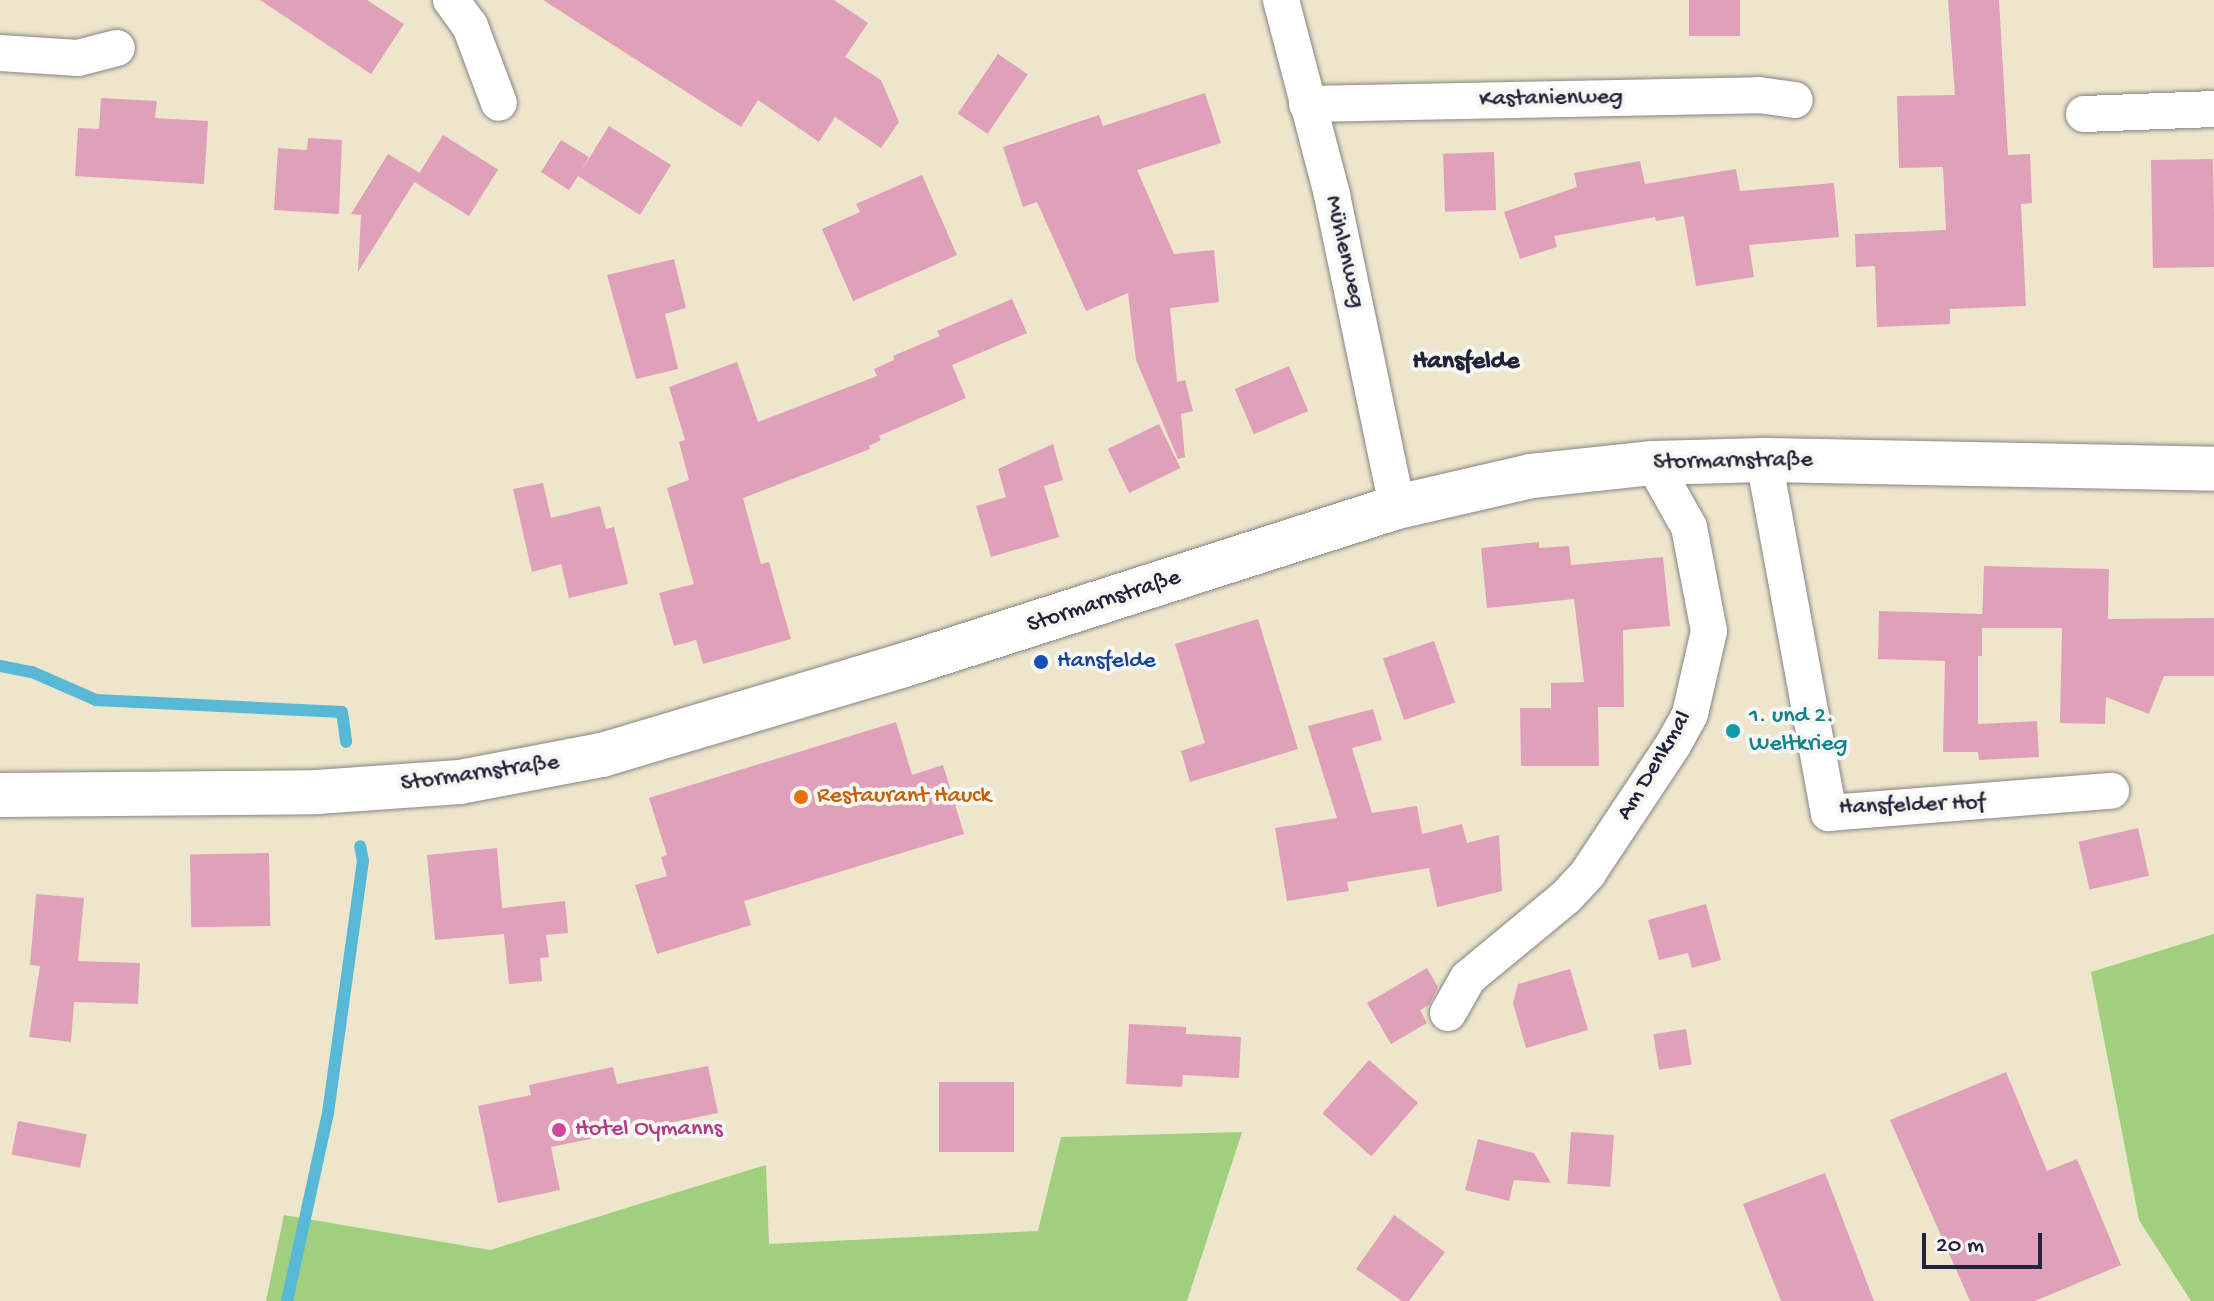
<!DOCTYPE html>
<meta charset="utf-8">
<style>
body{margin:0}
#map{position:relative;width:2214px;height:1301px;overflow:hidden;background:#ede6cc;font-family:"Gochi Hand",sans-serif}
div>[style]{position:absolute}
.green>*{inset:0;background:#a0cf7e}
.stream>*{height:12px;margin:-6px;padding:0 6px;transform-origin:6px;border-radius:6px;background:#57b9d6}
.building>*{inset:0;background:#e1a0b9;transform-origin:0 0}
.roads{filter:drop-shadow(0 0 2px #888484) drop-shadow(0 0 2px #888484)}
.street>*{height:36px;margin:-18px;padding:0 18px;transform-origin:18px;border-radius:18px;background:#fff}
.primary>*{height:44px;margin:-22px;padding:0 22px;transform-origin:22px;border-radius:22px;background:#fff}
.dots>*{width:22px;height:22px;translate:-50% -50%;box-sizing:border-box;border:4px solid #f6f6f2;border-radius:50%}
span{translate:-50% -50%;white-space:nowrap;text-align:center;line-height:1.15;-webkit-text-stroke:8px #f6f6f2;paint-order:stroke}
.street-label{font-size:24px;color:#22223b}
.transit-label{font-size:24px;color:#164399}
.left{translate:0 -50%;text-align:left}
.culture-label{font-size:24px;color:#0d838f}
.food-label{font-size:24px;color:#c56008}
.hotel-label{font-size:24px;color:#b23c85}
.neighbourhood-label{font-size:26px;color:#22223b;font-weight:700}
.scale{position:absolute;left:1922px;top:1233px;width:120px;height:36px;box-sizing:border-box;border:4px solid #22223b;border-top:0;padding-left:10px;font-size:24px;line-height:28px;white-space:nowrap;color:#22223b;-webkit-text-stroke:6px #f6f6f2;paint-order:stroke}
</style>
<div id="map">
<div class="green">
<i style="clip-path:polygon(2214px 934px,2214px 1301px,2191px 1301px,2139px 1220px,2091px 972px)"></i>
<i style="clip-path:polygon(1242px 1132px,1187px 1301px,266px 1301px,284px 1215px,490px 1250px,766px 1165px,769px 1244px,1038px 1231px,1061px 1137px)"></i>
</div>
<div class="stream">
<i style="left:0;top:666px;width:33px;rotate:11deg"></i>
<i style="left:32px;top:672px;width:70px;rotate:23.6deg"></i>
<i style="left:96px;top:700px;width:246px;rotate:2.8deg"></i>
<i style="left:342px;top:712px;width:30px;rotate:82deg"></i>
<i style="left:287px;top:1301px;width:192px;rotate:-77.7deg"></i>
<i style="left:328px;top:1113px;width:254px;rotate:-82.1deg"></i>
<i style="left:363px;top:861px;width:15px;rotate:-101deg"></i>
</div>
<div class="building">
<i style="clip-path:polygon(260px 0,367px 0,404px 24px,371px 74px)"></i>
<i style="clip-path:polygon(543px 0,834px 0,868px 23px,845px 57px,881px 80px,899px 122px,881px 148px,835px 117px,819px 142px,758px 100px,741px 127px)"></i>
<i style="left:1689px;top:0;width:51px;height:36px"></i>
<i style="clip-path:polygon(1948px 0,1999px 0,2008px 155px,2030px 154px,2032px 203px,2021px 204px,2026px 306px,1950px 309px,1950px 324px,1877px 327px,1875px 266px,1856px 267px,1855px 234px,1946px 230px,1943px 167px,1899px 168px,1897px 96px,1955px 95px)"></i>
<i style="left:998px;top:54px;width:36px;height:72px;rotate:34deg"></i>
<i style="clip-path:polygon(1205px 93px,1221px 143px,1137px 170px,1174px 254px,1214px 250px,1219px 302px,1170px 308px,1177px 382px,1185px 380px,1193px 411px,1181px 414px,1185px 457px,1178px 459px,1136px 360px,1128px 293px,1086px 311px,1037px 202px,1023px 207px,1003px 147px,1099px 115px,1103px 126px)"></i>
<i style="clip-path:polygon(101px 98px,157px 101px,155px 118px,208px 121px,204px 184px,75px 176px,78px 128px,99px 129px)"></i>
<i style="clip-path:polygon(609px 126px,671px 165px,640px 215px,578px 176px,569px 190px,541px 172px,561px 140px,589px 157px,580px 173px)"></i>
<i style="left:443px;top:135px;width:65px;height:55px;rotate:32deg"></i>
<i style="clip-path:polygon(308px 138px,342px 140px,339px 214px,274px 210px,278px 148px,307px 150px)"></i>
<i style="left:1494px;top:152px;width:58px;height:51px;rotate:88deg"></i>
<i style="clip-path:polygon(388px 154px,420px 173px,358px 272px,361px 215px,351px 214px)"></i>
<i style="left:2213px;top:159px;width:108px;height:62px;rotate:89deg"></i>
<i style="clip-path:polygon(1640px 161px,1645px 184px,1736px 169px,1740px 191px,1834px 183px,1839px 237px,1749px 245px,1754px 277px,1696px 286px,1684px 216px,1656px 221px,1655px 217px,1554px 236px,1557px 247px,1520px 259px,1504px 212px,1577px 187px,1574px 173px)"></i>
<i style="clip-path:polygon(922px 175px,957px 255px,853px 301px,822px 229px,860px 212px,856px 204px)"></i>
<i style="clip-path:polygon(674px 259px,686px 308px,665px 314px,678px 369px,636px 379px,607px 275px)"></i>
<i style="clip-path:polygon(1012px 299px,1027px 333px,952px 365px,966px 398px,879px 436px,881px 440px,869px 446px,870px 449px,743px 498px,761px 564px,769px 562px,791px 639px,703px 664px,696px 640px,674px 646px,659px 593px,694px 584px,667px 488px,689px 480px,679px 442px,685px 440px,669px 387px,737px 362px,758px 422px,877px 376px,874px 369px,894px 360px,893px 356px,940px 336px,937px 331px)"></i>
<i style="left:1289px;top:366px;width:49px;height:59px;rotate:67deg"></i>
<i style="left:1159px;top:424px;width:49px;height:57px;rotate:64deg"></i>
<i style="clip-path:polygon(1053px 444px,1063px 480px,1044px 486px,1059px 537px,991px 557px,976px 506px,1006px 497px,998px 469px)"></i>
<i style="clip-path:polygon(543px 483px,551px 518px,600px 506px,606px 529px,614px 527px,628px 584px,569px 598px,561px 564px,532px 572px,513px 489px)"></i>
<i style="clip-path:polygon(1539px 542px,1539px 548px,1569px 546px,1571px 565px,1663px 557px,1670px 626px,1623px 630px,1624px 707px,1598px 707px,1599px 766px,1521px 766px,1520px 708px,1551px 708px,1551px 683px,1584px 682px,1574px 599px,1487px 608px,1481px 548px)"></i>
<i style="clip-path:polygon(1984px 566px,2109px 569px,2108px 619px,2214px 618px,2214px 676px,2164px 676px,2149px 714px,2106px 697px,2105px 724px,2060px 723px,2062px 628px,1982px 628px,1982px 656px,1978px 656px,1978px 724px,2037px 721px,2039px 757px,1979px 760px,1978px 752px,1943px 752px,1945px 661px,1878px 659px,1879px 611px,1983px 614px,1982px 623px)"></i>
<i style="clip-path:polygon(1258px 619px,1298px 749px,1190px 782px,1181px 751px,1205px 743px,1175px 644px)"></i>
<i style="left:1434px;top:641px;width:65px;height:54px;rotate:71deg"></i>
<i style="clip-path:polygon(1373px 709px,1382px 740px,1352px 748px,1372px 813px,1417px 806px,1422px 834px,1462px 824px,1467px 843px,1499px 835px,1502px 891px,1437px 907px,1429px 868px,1347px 882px,1349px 891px,1287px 901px,1275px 828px,1337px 818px,1308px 726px)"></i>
<i style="clip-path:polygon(896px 722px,912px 775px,943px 765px,964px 834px,744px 901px,751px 925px,657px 954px,635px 885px,667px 876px,661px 857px,667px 855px,649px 798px)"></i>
<i style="left:2138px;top:828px;width:49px;height:61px;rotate:77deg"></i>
<i style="clip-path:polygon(497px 848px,502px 908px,565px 901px,568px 933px,546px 935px,549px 957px,540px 958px,542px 981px,509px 984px,504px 934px,435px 940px,427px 855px)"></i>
<i style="left:269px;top:853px;width:73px;height:79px;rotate:89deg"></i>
<i style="clip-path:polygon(36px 894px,84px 898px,78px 961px,140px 963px,138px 1004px,74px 1002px,71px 1042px,29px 1037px,40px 966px,30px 965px)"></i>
<i style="clip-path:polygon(1706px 904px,1721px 960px,1692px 968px,1688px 953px,1659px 960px,1648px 920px)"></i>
<i style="clip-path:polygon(1427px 968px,1438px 987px,1429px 1005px,1420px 1010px,1427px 1023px,1391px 1044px,1367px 1003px)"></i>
<i style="clip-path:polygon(1570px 969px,1588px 1030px,1526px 1048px,1513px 1003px,1518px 984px)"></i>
<i style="clip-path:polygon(1129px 1024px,1186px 1027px,1186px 1034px,1241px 1037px,1239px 1078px,1183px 1075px,1182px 1087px,1126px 1084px)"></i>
<i style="left:1686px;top:1029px;width:36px;height:33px;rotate:81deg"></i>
<i style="left:1369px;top:1060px;width:65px;height:71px;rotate:41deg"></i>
<i style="clip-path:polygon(708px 1066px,718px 1113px,551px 1147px,560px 1190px,498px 1203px,478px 1106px,531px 1095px,529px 1085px,613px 1067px,617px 1084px)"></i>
<i style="clip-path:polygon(2006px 1072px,2047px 1171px,2077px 1159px,2121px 1265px,2035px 1301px,1970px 1301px,1890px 1120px)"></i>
<i style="left:939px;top:1082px;width:75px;height:70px"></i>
<i style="left:18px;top:1121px;width:70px;height:34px;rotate:11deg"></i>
<i style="left:1571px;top:1132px;width:43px;height:52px;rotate:4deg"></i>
<i style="clip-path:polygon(1478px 1139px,1534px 1153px,1551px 1183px,1514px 1180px,1509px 1201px,1465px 1190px)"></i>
<i style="clip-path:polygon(1825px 1173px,1874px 1301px,1781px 1301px,1743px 1204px)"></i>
<i style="clip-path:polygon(1394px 1215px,1445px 1252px,1409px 1301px,1402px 1301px,1356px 1269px)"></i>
</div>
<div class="roads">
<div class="street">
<i style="left:451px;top:0;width:32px;rotate:54deg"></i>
<i style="left:470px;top:26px;width:82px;rotate:69.4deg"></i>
<i style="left:1281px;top:0;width:202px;rotate:75.3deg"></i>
<i style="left:1332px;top:195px;width:319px;rotate:78.2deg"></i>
<i style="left:0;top:53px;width:78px;rotate:3.7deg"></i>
<i style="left:78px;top:58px;width:40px;rotate:-14.4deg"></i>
<i style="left:1307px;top:104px;width:452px;rotate:-1.1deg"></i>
<i style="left:1759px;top:95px;width:36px;rotate:8deg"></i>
<i style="left:2084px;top:114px;width:130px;rotate:-2.2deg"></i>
<i style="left:1764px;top:460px;width:359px;rotate:79.6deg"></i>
<i style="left:1829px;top:813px;width:283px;rotate:-4.5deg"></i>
<i style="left:1448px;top:1013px;width:40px;rotate:-60.3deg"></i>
<i style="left:1468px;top:978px;width:127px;rotate:-39.6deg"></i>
<i style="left:1566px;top:897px;width:33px;rotate:-47deg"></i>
<i style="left:1588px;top:873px;width:154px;rotate:-56.4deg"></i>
<i style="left:1673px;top:745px;width:35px;rotate:-61deg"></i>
<i style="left:1690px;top:714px;width:85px;rotate:-77.1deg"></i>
<i style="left:1709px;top:631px;width:106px;rotate:-100.9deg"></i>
<i style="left:1689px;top:527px;width:73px;rotate:-119.4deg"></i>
</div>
<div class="primary">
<i style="left:0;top:795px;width:317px;rotate:-0.5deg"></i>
<i style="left:317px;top:792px;width:143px;rotate:-4deg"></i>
<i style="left:460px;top:782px;width:145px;rotate:-10.8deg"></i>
<i style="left:602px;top:755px;width:312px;rotate:-16.6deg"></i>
<i style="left:901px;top:666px;width:521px;rotate:-17.77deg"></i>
<i style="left:1397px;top:507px;width:138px;rotate:-13deg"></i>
<i style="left:1531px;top:476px;width:123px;rotate:-6.1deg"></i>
<i style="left:1653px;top:463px;width:111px;rotate:-1.5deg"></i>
<i style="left:1764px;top:460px;width:450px;rotate:1.1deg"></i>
</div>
</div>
<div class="dots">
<i style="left:1041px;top:662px;background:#1a4fb4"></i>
<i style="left:1733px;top:731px;background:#0f9aa8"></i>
<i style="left:801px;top:797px;background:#e8710a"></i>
<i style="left:559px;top:1130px;background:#d1479c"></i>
</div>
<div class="street-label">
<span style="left:1551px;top:99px;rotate:-1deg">Kastanienweg</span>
<span style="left:1344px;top:252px;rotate:77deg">Mühlenweg</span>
<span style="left:1733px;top:462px;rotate:-1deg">Stormarnstraße</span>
<span style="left:1104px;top:602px;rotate:-18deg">Stormarnstraße</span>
<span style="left:1655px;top:766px;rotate:-59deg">Am Denkmal</span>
<span style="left:480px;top:774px;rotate:-8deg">Stormarnstraße</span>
<span style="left:1912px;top:806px;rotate:-2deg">Hansfelder Hof</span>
</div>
<div class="transit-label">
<span class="left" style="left:1057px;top:662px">Hansfelde</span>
</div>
<div class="culture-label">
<span class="left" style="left:1749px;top:731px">1. und 2.<br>Weltkrieg</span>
</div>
<div class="food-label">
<span class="left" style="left:817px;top:797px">Restaurant Hauck</span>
</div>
<div class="hotel-label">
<span class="left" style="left:575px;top:1130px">Hotel Oymanns</span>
</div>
<div class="neighbourhood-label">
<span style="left:1466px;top:363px">Hansfelde</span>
</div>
<div class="scale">20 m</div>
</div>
